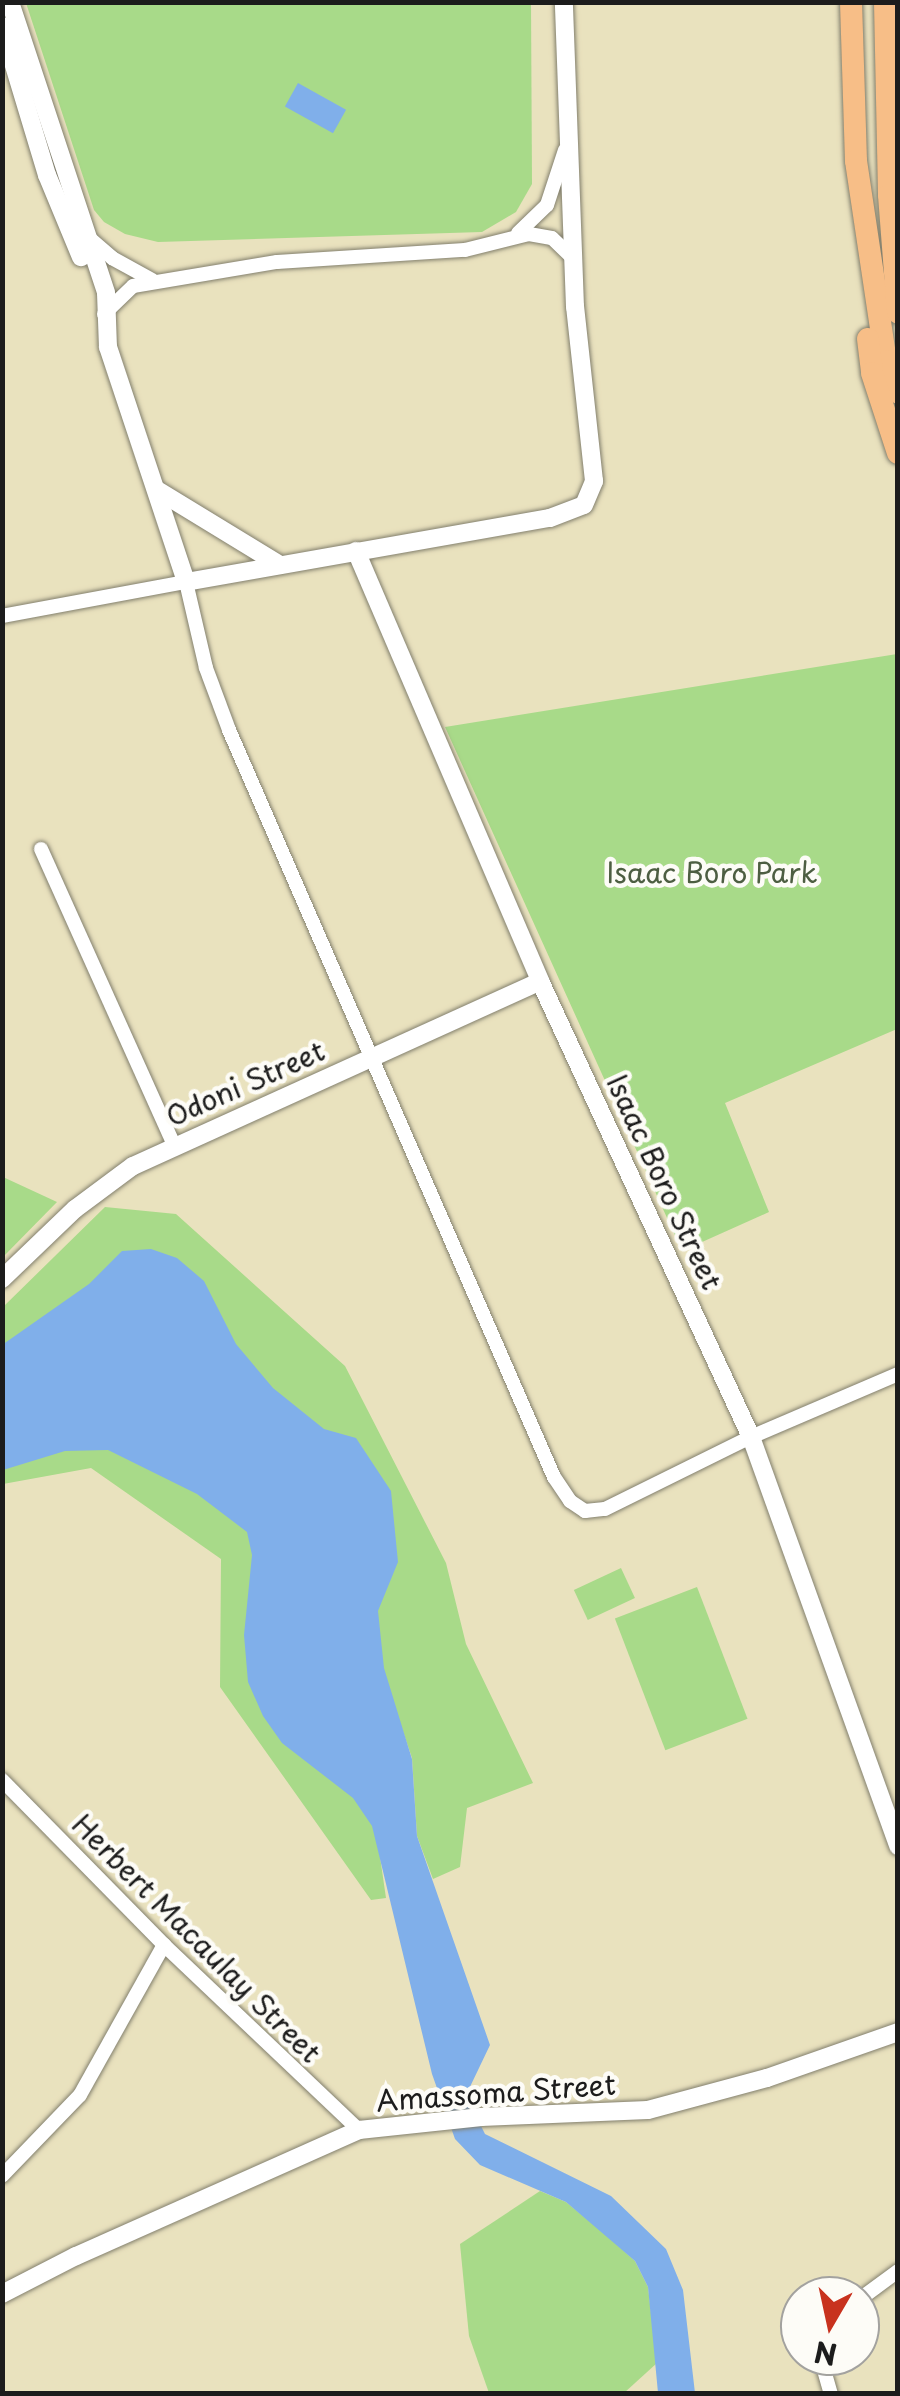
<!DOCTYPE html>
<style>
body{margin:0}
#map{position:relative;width:900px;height:2396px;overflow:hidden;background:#e9e2be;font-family:"Playpen Sans",sans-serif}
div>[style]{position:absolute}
.green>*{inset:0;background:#a8da89;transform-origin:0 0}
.water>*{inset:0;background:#80afea;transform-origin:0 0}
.roads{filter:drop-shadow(0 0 2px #827f6d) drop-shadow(0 0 2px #827f6d)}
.minor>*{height:14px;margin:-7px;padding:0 7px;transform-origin:7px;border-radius:7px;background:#fff}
.tertiary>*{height:18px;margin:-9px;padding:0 9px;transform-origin:9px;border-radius:9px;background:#fff}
.trunk>*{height:22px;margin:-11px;padding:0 11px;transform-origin:11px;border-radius:11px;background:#f7be87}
span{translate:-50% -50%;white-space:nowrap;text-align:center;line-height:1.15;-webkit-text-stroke:9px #fdfcf7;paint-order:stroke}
.park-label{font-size:28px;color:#4d5e42}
.street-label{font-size:28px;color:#1c1c1c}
.frame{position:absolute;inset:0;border:5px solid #1c1c1c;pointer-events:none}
.north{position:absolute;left:780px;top:2276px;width:100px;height:100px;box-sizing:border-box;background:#fdfcf7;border:2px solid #a3a29f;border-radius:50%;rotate:189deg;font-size:28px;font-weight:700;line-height:40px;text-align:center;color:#1c1c1c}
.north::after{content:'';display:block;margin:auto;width:35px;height:45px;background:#c8321e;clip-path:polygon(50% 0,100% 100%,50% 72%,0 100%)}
</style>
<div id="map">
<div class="green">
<i style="clip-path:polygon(26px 3px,531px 3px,532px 184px,516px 212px,482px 232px,158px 242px,125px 234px,104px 222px,94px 210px)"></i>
<i style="clip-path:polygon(897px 654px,897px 1029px,725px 1103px,769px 1212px,682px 1251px,445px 727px)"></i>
<i style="clip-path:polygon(3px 1177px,57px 1202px,3px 1257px)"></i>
<i style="clip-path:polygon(105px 1207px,176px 1214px,345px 1366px,446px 1563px,466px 1644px,533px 1783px,467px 1808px,460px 1867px,433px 1879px,417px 1836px,412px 1758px,338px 1539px,3px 1368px,3px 1307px)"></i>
<i style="clip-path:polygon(174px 1383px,366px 1760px,386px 1898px,371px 1900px,220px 1687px,221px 1559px,91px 1468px,3px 1484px,3px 1405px)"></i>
<i style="left:621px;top:1568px;width:33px;height:52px;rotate:65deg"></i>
<i style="left:697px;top:1587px;width:141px;height:88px;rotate:69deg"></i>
<i style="clip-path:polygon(540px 2191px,566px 2202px,605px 2234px,635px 2261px,648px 2287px,657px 2363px,624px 2393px,489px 2393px,469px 2336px,460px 2244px)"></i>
</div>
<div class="water">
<i style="left:298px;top:83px;width:55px;height:27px;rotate:29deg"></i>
<i style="clip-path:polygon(151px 1249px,177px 1258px,204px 1281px,236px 1344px,273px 1388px,324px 1429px,356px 1438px,391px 1491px,398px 1562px,378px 1611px,384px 1668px,412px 1759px,417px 1836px,490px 2045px,468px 2091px,472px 2108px,485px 2134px,611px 2196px,666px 2249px,683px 2290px,695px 2393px,658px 2393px,648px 2287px,635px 2261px,566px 2202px,480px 2165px,455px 2139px,432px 2074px,372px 1826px,353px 1798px,282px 1743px,263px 1716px,248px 1682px,244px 1635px,252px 1555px,247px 1532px,197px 1494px,108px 1450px,65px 1451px,3px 1470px,2px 1345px,89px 1284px,122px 1251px)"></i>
</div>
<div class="roads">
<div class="minor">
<i style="left:518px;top:233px;width:40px;rotate:-44deg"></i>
<i style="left:547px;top:205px;width:58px;rotate:-71.9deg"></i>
<i style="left:87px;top:236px;width:33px;rotate:41deg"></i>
<i style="left:112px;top:258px;width:46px;rotate:28.8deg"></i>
<i style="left:104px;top:314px;width:40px;rotate:-44deg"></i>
<i style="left:133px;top:286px;width:146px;rotate:-9.5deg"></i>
<i style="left:277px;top:262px;width:188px;rotate:-3.7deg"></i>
<i style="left:465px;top:250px;width:66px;rotate:-14deg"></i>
<i style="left:529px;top:234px;width:23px;rotate:10deg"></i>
<i style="left:552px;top:238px;width:28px;rotate:44deg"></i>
<i style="left:2px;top:616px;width:187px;rotate:-10.5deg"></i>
<i style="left:186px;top:582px;width:88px;rotate:76.9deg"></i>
<i style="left:206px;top:668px;width:66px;rotate:69.6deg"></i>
<i style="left:229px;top:730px;width:815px;rotate:66.49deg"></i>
<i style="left:554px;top:1477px;width:29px;rotate:56deg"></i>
<i style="left:570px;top:1501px;width:18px;rotate:34deg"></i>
<i style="left:585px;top:1511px;width:20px;rotate:-6deg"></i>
<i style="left:605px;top:1509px;width:163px;rotate:-26.3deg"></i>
<i style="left:751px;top:1437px;width:160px;rotate:-23.2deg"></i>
<i style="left:41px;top:849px;width:325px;rotate:65.8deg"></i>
<i style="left:2px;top:1780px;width:231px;rotate:45.5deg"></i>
<i style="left:164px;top:1945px;width:269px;rotate:43.5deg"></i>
<i style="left:2px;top:2176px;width:112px;rotate:-46.1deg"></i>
<i style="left:80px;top:2095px;width:172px;rotate:-60.8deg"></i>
<i style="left:860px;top:2299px;width:47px;rotate:-36.4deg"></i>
<i style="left:820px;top:2356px;width:40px;rotate:74deg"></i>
</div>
<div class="tertiary">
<i style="left:10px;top:2px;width:306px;rotate:71.7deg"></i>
<i style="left:106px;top:293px;width:54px;rotate:87.9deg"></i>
<i style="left:108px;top:347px;width:248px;rotate:71.6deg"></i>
<i style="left:186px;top:582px;width:370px;rotate:-10deg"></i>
<i style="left:550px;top:518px;width:36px;rotate:-21deg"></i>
<i style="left:584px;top:505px;width:26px;rotate:-67deg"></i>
<i style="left:594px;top:481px;width:175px;rotate:-96.2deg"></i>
<i style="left:575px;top:307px;width:305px;rotate:-92.1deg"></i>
<i style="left:2px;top:26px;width:156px;rotate:73.2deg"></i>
<i style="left:47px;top:175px;width:89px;rotate:67.5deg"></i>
<i style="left:157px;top:490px;width:144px;rotate:31.4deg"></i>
<i style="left:356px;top:551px;width:468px;rotate:66.8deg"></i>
<i style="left:540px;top:981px;width:502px;rotate:65.17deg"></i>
<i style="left:751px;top:1437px;width:435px;rotate:70.2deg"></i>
<i style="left:2px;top:1279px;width:101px;rotate:-43.8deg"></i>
<i style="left:75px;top:1209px;width:72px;rotate:-36.6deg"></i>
<i style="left:133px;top:1166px;width:447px;rotate:-24.4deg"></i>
<i style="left:2px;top:2294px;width:83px;rotate:-27.2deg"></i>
<i style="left:76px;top:2256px;width:310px;rotate:-24deg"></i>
<i style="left:359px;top:2130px;width:123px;rotate:-6.1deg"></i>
<i style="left:481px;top:2117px;width:167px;rotate:-2.4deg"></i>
<i style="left:648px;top:2110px;width:123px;rotate:-15.1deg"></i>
<i style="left:767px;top:2078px;width:139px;rotate:-19.3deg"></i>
</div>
<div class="trunk">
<i style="left:851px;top:2px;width:159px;rotate:88.2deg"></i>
<i style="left:856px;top:161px;width:202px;rotate:81.5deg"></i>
<i style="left:886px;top:361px;width:34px;rotate:69deg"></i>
<i style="left:885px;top:2px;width:193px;rotate:88.8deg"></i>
<i style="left:889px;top:195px;width:118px;rotate:85.6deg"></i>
<i style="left:868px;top:339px;width:34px;rotate:83deg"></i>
<i style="left:872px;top:373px;width:84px;rotate:72deg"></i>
</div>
</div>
<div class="park-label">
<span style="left:712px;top:872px">Isaac Boro Park</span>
</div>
<div class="street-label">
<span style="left:245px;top:1083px;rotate:-24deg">Odoni Street</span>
<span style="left:665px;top:1182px;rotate:65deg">Isaac Boro Street</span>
<span style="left:197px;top:1938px;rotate:45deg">Herbert Macaulay Street</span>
<span style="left:496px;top:2092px;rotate:-4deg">Amassoma Street</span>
</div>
<div class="frame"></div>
<div class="north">N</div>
</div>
